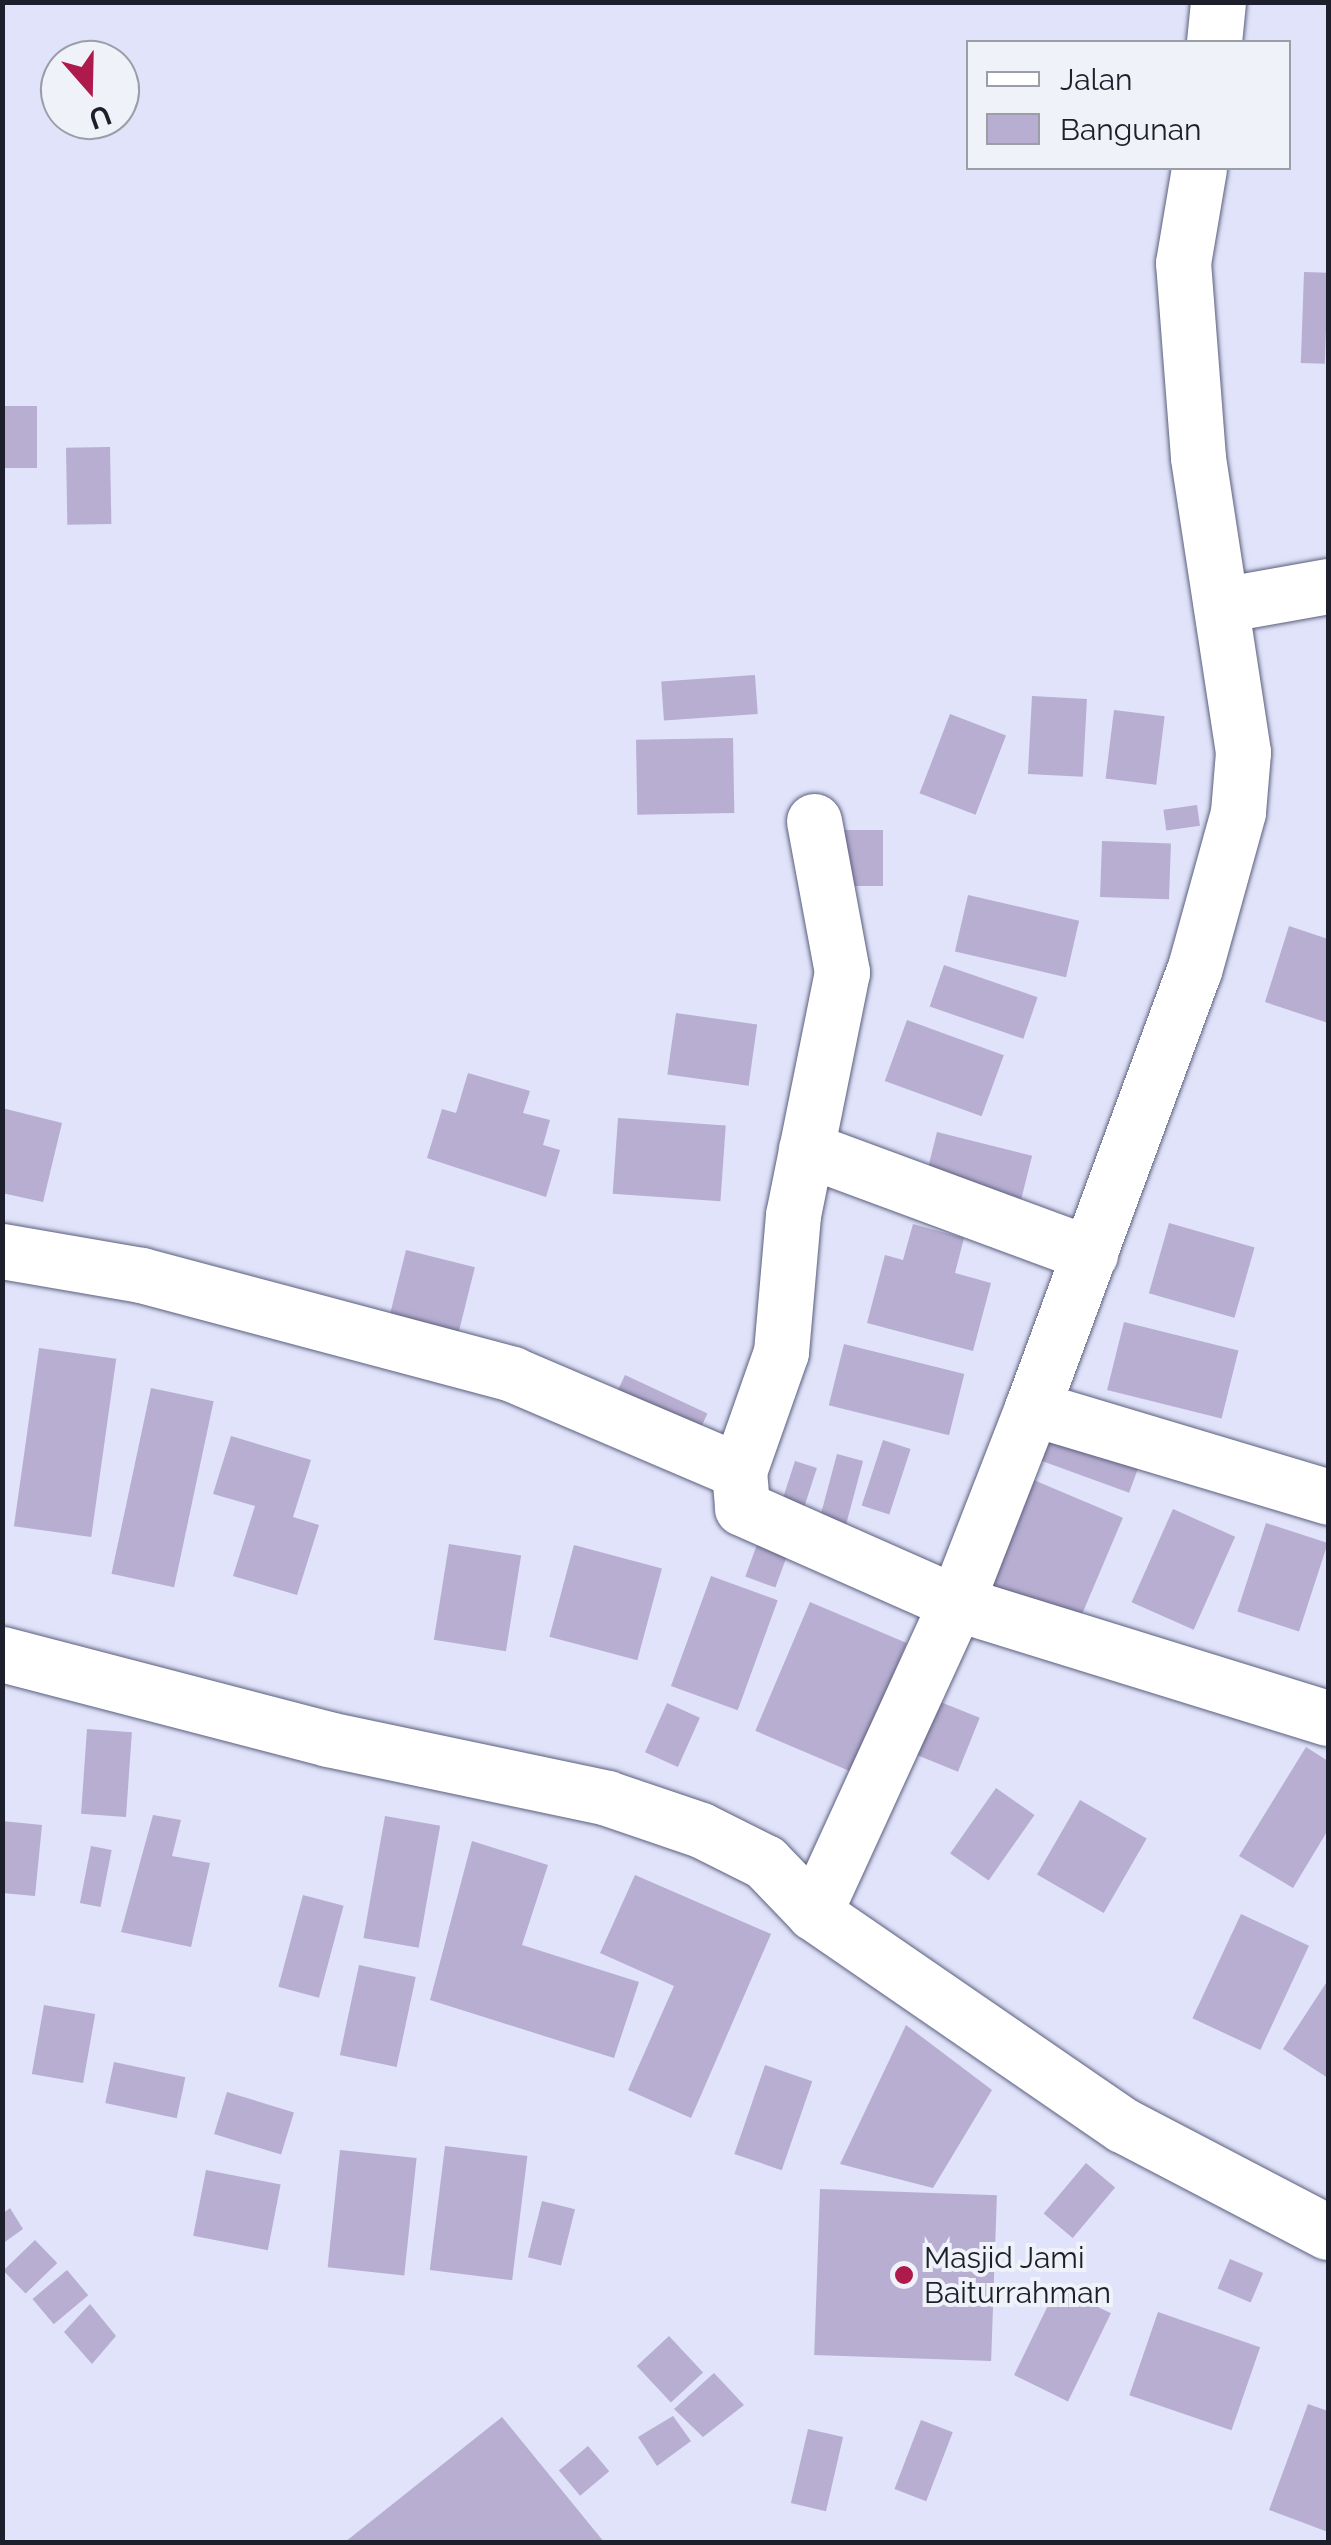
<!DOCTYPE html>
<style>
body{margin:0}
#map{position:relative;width:1331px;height:2545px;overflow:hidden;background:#e0e3f9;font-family:Raleway,sans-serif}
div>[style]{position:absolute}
.building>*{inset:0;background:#b7aed1;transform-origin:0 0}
.roads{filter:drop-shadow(0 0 2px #5b5f7e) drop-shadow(0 0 2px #5b5f7e)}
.minor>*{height:55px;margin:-27.5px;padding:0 27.5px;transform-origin:27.5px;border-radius:27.5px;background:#fff}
.major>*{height:55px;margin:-27.5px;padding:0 27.5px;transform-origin:27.5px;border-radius:27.5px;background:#fff}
.dots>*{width:28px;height:28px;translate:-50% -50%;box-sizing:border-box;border:5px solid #f0f2f9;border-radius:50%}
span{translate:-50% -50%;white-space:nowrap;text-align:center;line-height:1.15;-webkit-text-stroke:8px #f0f2f9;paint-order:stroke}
.poi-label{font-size:30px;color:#1d1f2c}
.left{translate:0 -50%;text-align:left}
.frame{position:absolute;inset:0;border:5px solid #1d1f2c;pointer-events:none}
.legend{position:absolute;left:966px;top:40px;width:325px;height:130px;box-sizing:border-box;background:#f0f2f9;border:2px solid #9c9ea7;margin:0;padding:12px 18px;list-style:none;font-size:30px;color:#1d1f2c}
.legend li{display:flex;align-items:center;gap:20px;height:50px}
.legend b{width:50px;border:2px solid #9c9ea7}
.north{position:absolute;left:40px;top:40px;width:100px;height:100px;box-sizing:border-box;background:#f0f2f9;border:2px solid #9c9ea7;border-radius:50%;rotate:160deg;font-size:28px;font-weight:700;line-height:40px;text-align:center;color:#1d1f2c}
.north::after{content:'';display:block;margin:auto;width:35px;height:45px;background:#ad1a4b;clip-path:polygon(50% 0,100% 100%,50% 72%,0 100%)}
</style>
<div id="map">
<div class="building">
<i style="left:1304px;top:272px;width:24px;height:91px;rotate:2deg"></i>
<i style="left:2px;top:406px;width:35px;height:62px"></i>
<i style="left:110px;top:447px;width:77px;height:44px;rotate:89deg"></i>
<i style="left:755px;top:675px;width:39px;height:94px;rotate:86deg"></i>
<i style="left:1032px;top:696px;width:55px;height:78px;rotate:3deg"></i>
<i style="left:1114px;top:710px;width:51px;height:69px;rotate:7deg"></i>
<i style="left:950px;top:714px;width:60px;height:85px;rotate:21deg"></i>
<i style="left:733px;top:738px;width:75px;height:97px;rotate:89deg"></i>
<i style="left:1197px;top:805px;width:21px;height:34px;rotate:82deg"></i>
<i style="left:807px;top:830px;width:76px;height:56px"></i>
<i style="left:1102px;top:841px;width:69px;height:56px;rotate:2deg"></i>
<i style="left:968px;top:895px;width:114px;height:58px;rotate:13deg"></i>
<i style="clip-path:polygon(1289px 926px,1328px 939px,1328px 1023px,1265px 1002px)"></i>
<i style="left:944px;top:965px;width:99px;height:44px;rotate:19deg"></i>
<i style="left:676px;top:1013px;width:82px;height:62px;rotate:8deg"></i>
<i style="left:907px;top:1020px;width:103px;height:65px;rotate:20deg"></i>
<i style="clip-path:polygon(468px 1073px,530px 1091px,523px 1113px,550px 1120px,543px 1145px,560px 1150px,546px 1197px,427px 1158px,442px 1109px,456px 1113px)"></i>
<i style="clip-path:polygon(2px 1108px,62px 1123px,43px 1202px,2px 1193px)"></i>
<i style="left:618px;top:1118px;width:108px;height:76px;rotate:4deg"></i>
<i style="left:937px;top:1132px;width:98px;height:62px;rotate:14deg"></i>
<i style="left:1169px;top:1223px;width:89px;height:73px;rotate:16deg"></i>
<i style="clip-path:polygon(913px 1224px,964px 1238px,955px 1273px,991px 1283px,973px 1351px,867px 1323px,885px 1255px,903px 1260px)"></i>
<i style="left:406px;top:1250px;width:71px;height:102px;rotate:14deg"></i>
<i style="left:1124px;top:1322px;width:118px;height:70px;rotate:14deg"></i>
<i style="left:844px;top:1344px;width:124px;height:63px;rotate:14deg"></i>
<i style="left:39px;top:1348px;width:78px;height:180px;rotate:8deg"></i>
<i style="left:625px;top:1375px;width:91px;height:61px;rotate:25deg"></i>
<i style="left:151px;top:1388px;width:64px;height:190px;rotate:12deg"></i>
<i style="left:1052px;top:1421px;width:97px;height:41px;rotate:20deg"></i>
<i style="clip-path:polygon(231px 1436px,311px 1460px,293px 1517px,319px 1525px,297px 1595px,233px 1576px,255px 1506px,213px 1494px)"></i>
<i style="left:883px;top:1440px;width:29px;height:69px;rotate:18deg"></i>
<i style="left:837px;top:1454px;width:27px;height:100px;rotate:15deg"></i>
<i style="left:795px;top:1461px;width:23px;height:62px;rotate:18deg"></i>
<i style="left:1029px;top:1478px;width:102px;height:116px;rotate:23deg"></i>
<i style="left:1173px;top:1509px;width:68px;height:102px;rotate:24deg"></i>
<i style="left:1266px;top:1523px;width:65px;height:93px;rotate:18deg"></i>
<i style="left:759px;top:1539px;width:32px;height:40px;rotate:20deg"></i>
<i style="left:449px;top:1544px;width:73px;height:97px;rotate:9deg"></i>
<i style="left:574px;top:1545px;width:91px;height:95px;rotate:15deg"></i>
<i style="left:711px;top:1576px;width:71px;height:117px;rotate:20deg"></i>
<i style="left:810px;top:1602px;width:105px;height:140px;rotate:23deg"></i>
<i style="left:938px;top:1701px;width:45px;height:58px;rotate:22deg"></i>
<i style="left:667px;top:1703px;width:36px;height:54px;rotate:24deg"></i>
<i style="left:87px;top:1729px;width:45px;height:85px;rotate:4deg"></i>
<i style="clip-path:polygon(1306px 1747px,1328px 1761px,1328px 1830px,1293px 1888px,1239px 1856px)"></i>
<i style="left:996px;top:1788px;width:47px;height:80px;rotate:35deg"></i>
<i style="left:1080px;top:1800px;width:77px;height:86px;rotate:30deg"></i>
<i style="clip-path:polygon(153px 1815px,181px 1820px,172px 1856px,210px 1863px,191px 1947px,121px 1932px)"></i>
<i style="left:385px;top:1816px;width:56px;height:124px;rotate:10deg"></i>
<i style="clip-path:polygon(2px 1821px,42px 1825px,35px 1896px,2px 1893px)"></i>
<i style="clip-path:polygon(472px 1841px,548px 1865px,522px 1945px,639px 1982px,614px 2058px,430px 2000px)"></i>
<i style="left:91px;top:1846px;width:21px;height:58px;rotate:11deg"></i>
<i style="clip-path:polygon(635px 1875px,771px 1934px,691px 2118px,628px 2090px,674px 1986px,600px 1953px)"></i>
<i style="left:303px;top:1895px;width:42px;height:95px;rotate:15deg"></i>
<i style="left:1241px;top:1914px;width:75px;height:115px;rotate:25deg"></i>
<i style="left:359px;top:1965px;width:58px;height:92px;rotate:12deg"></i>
<i style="clip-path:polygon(1328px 1980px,1328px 2078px,1283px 2049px)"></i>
<i style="left:44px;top:2005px;width:52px;height:70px;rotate:10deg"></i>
<i style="clip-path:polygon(906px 2025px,992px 2090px,933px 2188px,840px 2164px)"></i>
<i style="left:114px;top:2062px;width:73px;height:42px;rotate:12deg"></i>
<i style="left:765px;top:2065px;width:50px;height:94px;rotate:19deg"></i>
<i style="left:227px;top:2092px;width:70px;height:44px;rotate:17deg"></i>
<i style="left:445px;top:2146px;width:83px;height:125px;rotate:7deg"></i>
<i style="left:340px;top:2150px;width:77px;height:118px;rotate:6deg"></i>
<i style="left:1086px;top:2163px;width:38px;height:66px;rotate:40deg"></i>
<i style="left:206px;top:2170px;width:76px;height:67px;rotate:11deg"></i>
<i style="left:820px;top:2189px;width:177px;height:166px;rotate:2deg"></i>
<i style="left:542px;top:2201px;width:34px;height:58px;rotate:14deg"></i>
<i style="clip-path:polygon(10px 2208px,23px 2229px,2px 2244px,2px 2214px)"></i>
<i style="left:35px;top:2240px;width:32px;height:44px;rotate:46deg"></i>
<i style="left:1230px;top:2259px;width:36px;height:32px;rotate:23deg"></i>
<i style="left:67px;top:2270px;width:33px;height:45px;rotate:50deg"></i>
<i style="left:1057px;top:2287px;width:60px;height:98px;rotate:26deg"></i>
<i style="clip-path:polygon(90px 2304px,116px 2336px,92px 2364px,64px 2332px)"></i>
<i style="left:1158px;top:2312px;width:108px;height:88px;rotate:19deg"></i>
<i style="left:669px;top:2336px;width:50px;height:44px;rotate:47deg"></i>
<i style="clip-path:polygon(714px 2373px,744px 2405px,703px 2437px,674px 2409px)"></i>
<i style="clip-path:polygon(1308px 2404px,1328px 2411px,1328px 2532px,1269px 2510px)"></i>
<i style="clip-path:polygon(673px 2416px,691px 2441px,657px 2466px,638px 2437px)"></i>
<i style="clip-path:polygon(502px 2417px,604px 2542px,345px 2542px)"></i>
<i style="left:921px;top:2420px;width:34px;height:74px;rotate:21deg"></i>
<i style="left:808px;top:2429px;width:36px;height:76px;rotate:13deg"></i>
<i style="left:588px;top:2446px;width:33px;height:38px;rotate:50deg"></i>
</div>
<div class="roads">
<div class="minor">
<i style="left:1214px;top:42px;width:40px;rotate:-84.3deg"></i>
<i style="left:1221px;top:605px;width:109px;rotate:-10.1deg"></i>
<i style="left:814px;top:821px;width:154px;rotate:79.5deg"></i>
<i style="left:842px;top:972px;width:248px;rotate:101.4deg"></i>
<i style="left:793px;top:1215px;width:138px;rotate:95deg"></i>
<i style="left:781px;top:1352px;width:126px;rotate:109.4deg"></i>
<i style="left:739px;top:1471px;width:37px;rotate:85deg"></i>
<i style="left:742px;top:1508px;width:234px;rotate:23.9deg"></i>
<i style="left:956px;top:1603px;width:389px;rotate:17.2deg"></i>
<i style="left:806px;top:1149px;width:303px;rotate:20.3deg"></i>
<i style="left:2px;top:1251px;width:141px;rotate:9.8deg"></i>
<i style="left:141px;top:1275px;width:384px;rotate:14.9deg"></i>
<i style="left:512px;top:1374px;width:247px;rotate:23.1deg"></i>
<i style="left:1032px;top:1408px;width:466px;rotate:-69.7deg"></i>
<i style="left:1194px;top:971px;width:165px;rotate:-74.5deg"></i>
<i style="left:1238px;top:812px;width:60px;rotate:-85.2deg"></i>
<i style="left:1243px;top:752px;width:298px;rotate:-98.7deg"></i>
<i style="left:1198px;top:457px;width:195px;rotate:-94.4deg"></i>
<i style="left:1183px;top:263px;width:96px;rotate:-80.4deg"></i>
<i style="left:814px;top:1913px;width:341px;rotate:-65.4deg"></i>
<i style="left:956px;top:1603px;width:209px;rotate:-68.7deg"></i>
<i style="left:1032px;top:1408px;width:309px;rotate:16.7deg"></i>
</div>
<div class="major">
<i style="left:2px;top:1654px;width:337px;rotate:14.6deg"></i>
<i style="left:328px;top:1739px;width:285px;rotate:11.9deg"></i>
<i style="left:607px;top:1798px;width:99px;rotate:18.8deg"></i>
<i style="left:701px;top:1830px;width:72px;rotate:26.6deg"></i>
<i style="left:765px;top:1862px;width:71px;rotate:46.1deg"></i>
<i style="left:814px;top:1913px;width:375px;rotate:34.5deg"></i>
<i style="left:1123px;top:2125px;width:231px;rotate:27.6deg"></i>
</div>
</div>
<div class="dots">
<i style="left:904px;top:2275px;background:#ad1a4b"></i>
</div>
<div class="poi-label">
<span class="left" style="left:924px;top:2275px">Masjid Jami<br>Baiturrahman</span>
</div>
<div class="frame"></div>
<ul class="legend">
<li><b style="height:12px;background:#fff"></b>Jalan</li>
<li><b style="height:28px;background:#b7aed1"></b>Bangunan</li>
</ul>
<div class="north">U</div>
</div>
